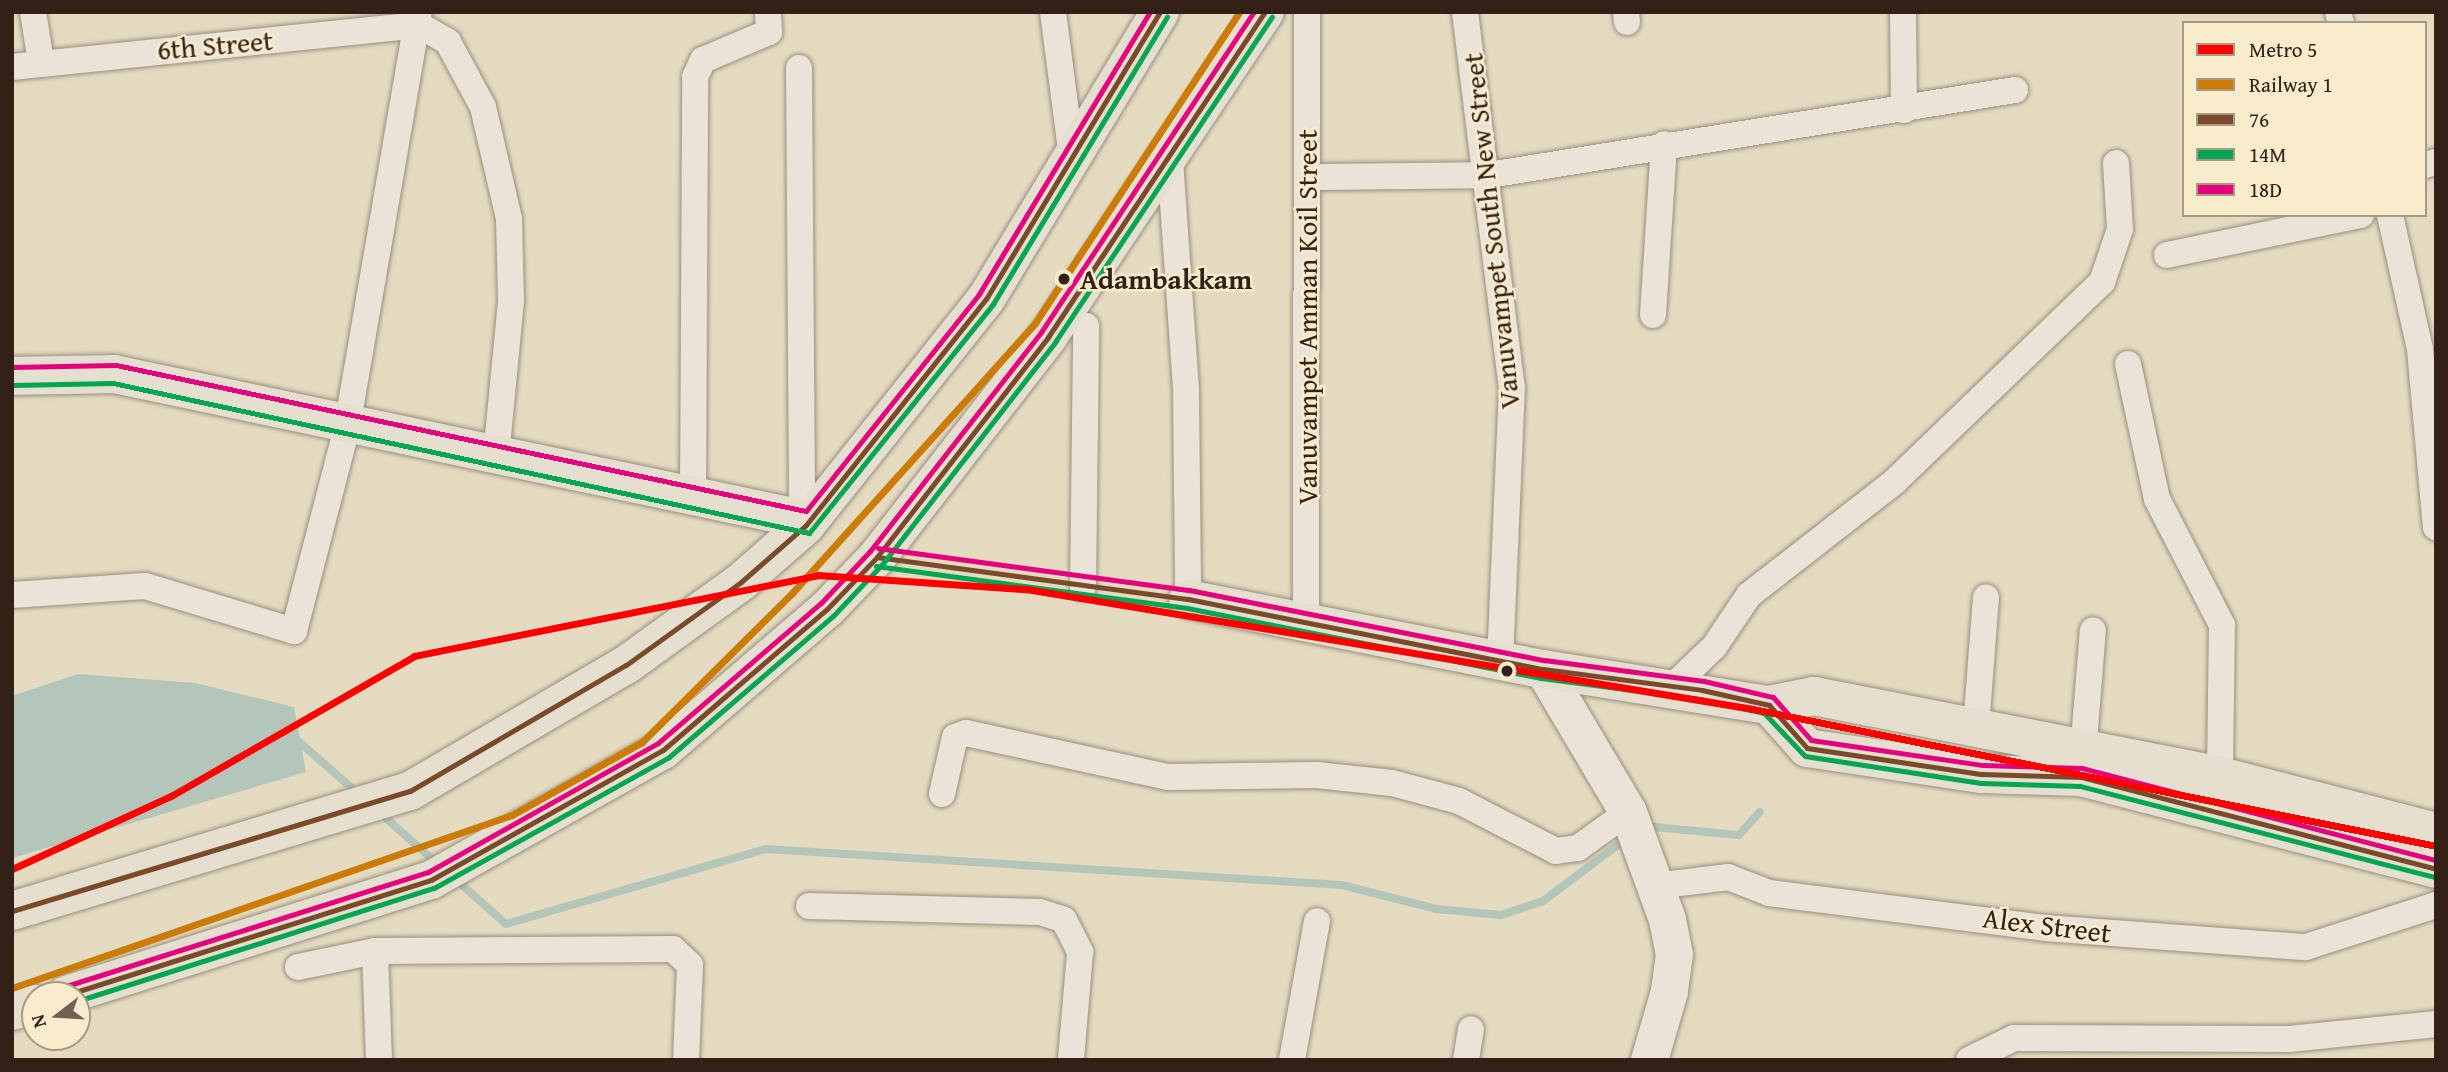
<!DOCTYPE html>
<style>
body{margin:0}
#map{position:relative;width:2448px;height:1072px;overflow:hidden;background:#e5dbc1;font-family:"Gentium Book Plus",serif}
div>[style]{position:absolute}
.water>*{inset:0;background:#b4c5b9}
.stream>*{height:8px;margin:-4px;padding:0 4px;transform-origin:4px;border-radius:4px;background:#b4c5b9}
.roads{filter:drop-shadow(0 0 2px #978f7f) drop-shadow(0 0 2px #978f7f)}
.street>*{height:26px;margin:-13px;padding:0 13px;transform-origin:13px;border-radius:13px;background:#e9e4d7}
.secondary>*{height:37px;margin:-18.5px;padding:0 18.5px;transform-origin:18.5px;border-radius:18.5px;background:#e9e4d7}
.primary>*{height:38px;margin:-19px;padding:0 19px;transform-origin:19px;border-radius:19px;background:#e5dfd0}
.bus-1>*{height:5px;margin:-2.5px;padding:0 2.5px;transform-origin:2.5px;border-radius:2.5px;background:#7a4b2a}
.bus-2>*{height:5px;margin:-2.5px;padding:0 2.5px;transform-origin:2.5px;border-radius:2.5px;background:#00a651}
.bus-3>*{height:5px;margin:-2.5px;padding:0 2.5px;transform-origin:2.5px;border-radius:2.5px;background:#e5007d}
.rail-1>*{height:7px;margin:-3.5px;padding:0 3.5px;transform-origin:3.5px;border-radius:3.5px;background:#cc7b06}
.metro-1>*{height:7px;margin:-3.5px;padding:0 3.5px;transform-origin:3.5px;border-radius:3.5px;background:#f00}
.dots>*{width:19px;height:19px;translate:-50% -50%;box-sizing:border-box;border:4px solid #f8eccd;border-radius:50%}
span{translate:-50% -50%;white-space:nowrap;text-align:center;line-height:1.15;-webkit-text-stroke:5px #f8eccd;paint-order:stroke}
.street-label{font-size:28px;color:#332016}
.stop-label{font-size:28px;color:#332016;font-weight:700}
.left{translate:0 -50%;text-align:left}
.frame{position:absolute;inset:0;border:14px solid #332016;pointer-events:none}
.legend{position:absolute;left:2182px;top:21px;width:245px;height:196px;box-sizing:border-box;background:#f8eccd;border:2px solid #a99a84;margin:0;padding:9px 12px;list-style:none;font-size:21px;color:#332016}
.legend li{display:flex;align-items:center;gap:14px;height:35px}
.legend b{width:35px;border:2px solid #a99a84}
.north{position:absolute;left:21px;top:981px;width:70px;height:70px;box-sizing:border-box;background:#f8eccd;border:2px solid #a99a84;border-radius:50%;rotate:253deg;font-size:19px;font-weight:700;line-height:28px;text-align:center;color:#332016}
.north::after{content:'';display:block;margin:auto;width:24px;height:32px;background:#716152;clip-path:polygon(50% 0,100% 100%,50% 72%,0 100%)}
</style>
<div id="map">
<div class="water">
<i style="clip-path:polygon(78px 674px,195px 683px,294px 707px,306px 772px,12px 858px,12px 696px)"></i>
</div>
<div class="stream">
<i style="left:292px;top:743px;width:6px;rotate:-18deg"></i>
<i style="left:298px;top:741px;width:82px;rotate:41.1deg"></i>
<i style="left:380px;top:813px;width:79px;rotate:41.4deg"></i>
<i style="left:1643px;top:826px;width:96px;rotate:5.4deg"></i>
<i style="left:1739px;top:835px;width:31px;rotate:-48deg"></i>
<i style="left:454px;top:878px;width:69px;rotate:41.5deg"></i>
<i style="left:506px;top:924px;width:271px;rotate:-16.1deg"></i>
<i style="left:766px;top:849px;width:577px;rotate:3.58deg"></i>
<i style="left:1342px;top:885px;width:97px;rotate:14.3deg"></i>
<i style="left:1436px;top:909px;width:65px;rotate:5.3deg"></i>
<i style="left:1501px;top:915px;width:44px;rotate:-18.4deg"></i>
<i style="left:1543px;top:901px;width:105px;rotate:-36.9deg"></i>
</div>
<div class="roads">
<div class="street">
<i style="left:33px;top:12px;width:51px;rotate:80.9deg"></i>
<i style="left:1053px;top:12px;width:147px;rotate:82.6deg"></i>
<i style="left:1465px;top:12px;width:378px;rotate:82.9deg"></i>
<i style="left:1512px;top:387px;width:273px;rotate:92.5deg"></i>
<i style="left:1626px;top:12px;width:10px;rotate:84deg"></i>
<i style="left:1903px;top:12px;width:98px;rotate:89.4deg"></i>
<i style="left:2338px;top:12px;width:11px;rotate:75deg"></i>
<i style="left:12px;top:67px;width:409px;rotate:-5.9deg"></i>
<i style="left:419px;top:25px;width:34px;rotate:30deg"></i>
<i style="left:448px;top:42px;width:74px;rotate:61.7deg"></i>
<i style="left:483px;top:107px;width:115px;rotate:76.9deg"></i>
<i style="left:509px;top:219px;width:82px;rotate:88.6deg"></i>
<i style="left:511px;top:301px;width:157px;rotate:95.5deg"></i>
<i style="left:799px;top:68px;width:451px;rotate:89.6deg"></i>
<i style="left:1170px;top:160px;width:232px;rotate:86deg"></i>
<i style="left:1186px;top:391px;width:208px;rotate:89.4deg"></i>
<i style="left:2425px;top:165px;width:11px;rotate:-15deg"></i>
<i style="left:1308px;top:177px;width:181px;rotate:-0.6deg"></i>
<i style="left:1489px;top:175px;width:533px;rotate:-9.18deg"></i>
<i style="left:2390px;top:215px;width:137px;rotate:77.4deg"></i>
<i style="left:2420px;top:349px;width:179px;rotate:84.9deg"></i>
<i style="left:2167px;top:255px;width:198px;rotate:-11.7deg"></i>
<i style="left:1653px;top:315px;width:171px;rotate:-86.3deg"></i>
<i style="left:2128px;top:364px;width:138px;rotate:77.9deg"></i>
<i style="left:2157px;top:499px;width:142px;rotate:62.7deg"></i>
<i style="left:2222px;top:625px;width:151px;rotate:90.8deg"></i>
<i style="left:693px;top:499px;width:422px;rotate:-89.7deg"></i>
<i style="left:695px;top:77px;width:19px;rotate:-65deg"></i>
<i style="left:703px;top:60px;width:72px;rotate:-23deg"></i>
<i style="left:769px;top:32px;width:20px;rotate:-93deg"></i>
<i style="left:1083px;top:587px;width:261px;rotate:-89.3deg"></i>
<i style="left:12px;top:595px;width:133px;rotate:-3.9deg"></i>
<i style="left:145px;top:586px;width:156px;rotate:16.8deg"></i>
<i style="left:294px;top:631px;width:211px;rotate:-75.4deg"></i>
<i style="left:347px;top:427px;width:421px;rotate:-80.2deg"></i>
<i style="left:1306px;top:621px;width:609px;rotate:-89.91deg"></i>
<i style="left:1673px;top:686px;width:57px;rotate:-43.6deg"></i>
<i style="left:1714px;top:647px;width:63px;rotate:-56.1deg"></i>
<i style="left:1749px;top:595px;width:184px;rotate:-37.9deg"></i>
<i style="left:1894px;top:482px;width:289px;rotate:-43.9deg"></i>
<i style="left:2102px;top:282px;width:56px;rotate:-71.2deg"></i>
<i style="left:2120px;top:229px;width:66px;rotate:-93.5deg"></i>
<i style="left:1976px;top:727px;width:130px;rotate:-85.6deg"></i>
<i style="left:2083px;top:753px;width:123px;rotate:-85.4deg"></i>
<i style="left:942px;top:794px;width:58px;rotate:-77.2deg"></i>
<i style="left:955px;top:737px;width:12px;rotate:-20deg"></i>
<i style="left:966px;top:733px;width:207px;rotate:12.3deg"></i>
<i style="left:1168px;top:777px;width:149px;rotate:-0.8deg"></i>
<i style="left:1317px;top:775px;width:75px;rotate:6.1deg"></i>
<i style="left:1392px;top:783px;width:69px;rotate:15deg"></i>
<i style="left:1459px;top:801px;width:109px;rotate:27.3deg"></i>
<i style="left:1556px;top:851px;width:22px;rotate:-8deg"></i>
<i style="left:1578px;top:848px;width:62px;rotate:-35.8deg"></i>
<i style="left:1655px;top:886px;width:74px;rotate:-7deg"></i>
<i style="left:1728px;top:877px;width:44px;rotate:21.3deg"></i>
<i style="left:1769px;top:893px;width:278px;rotate:7.2deg"></i>
<i style="left:2045px;top:928px;width:262px;rotate:4.2deg"></i>
<i style="left:2306px;top:947px;width:137px;rotate:-17.9deg"></i>
<i style="left:809px;top:906px;width:231px;rotate:1.5deg"></i>
<i style="left:1040px;top:912px;width:25px;rotate:18deg"></i>
<i style="left:1064px;top:920px;width:36px;rotate:63deg"></i>
<i style="left:1080px;top:952px;width:108px;rotate:94.8deg"></i>
<i style="left:375px;top:951px;width:109px;rotate:87.9deg"></i>
<i style="left:298px;top:967px;width:79px;rotate:-11.7deg"></i>
<i style="left:375px;top:951px;width:298px;rotate:-0.4deg"></i>
<i style="left:673px;top:949px;width:23px;rotate:43deg"></i>
<i style="left:690px;top:965px;width:95px;rotate:92.4deg"></i>
<i style="left:1292px;top:1060px;width:141px;rotate:-79.8deg"></i>
<i style="left:1466px;top:1060px;width:31px;rotate:-81deg"></i>
<i style="left:1969px;top:1060px;width:50px;rotate:-26.1deg"></i>
<i style="left:2014px;top:1038px;width:275px;rotate:0.2deg"></i>
<i style="left:2289px;top:1039px;width:148px;rotate:-5.8deg"></i>
</div>
<div class="secondary">
<i style="left:1543px;top:669px;width:166px;rotate:59.3deg"></i>
<i style="left:1628px;top:812px;width:114px;rotate:70deg"></i>
<i style="left:1667px;top:919px;width:36px;rotate:79deg"></i>
<i style="left:1674px;top:954px;width:37px;rotate:98deg"></i>
<i style="left:1669px;top:991px;width:72px;rotate:106.2deg"></i>
</div>
<div class="primary">
<i style="left:12px;top:376px;width:102px;rotate:-1.1deg"></i>
<i style="left:114px;top:374px;width:703px;rotate:11.9deg"></i>
<i style="left:802px;top:519px;width:7px;rotate:56deg"></i>
<i style="left:1188px;top:599px;width:362px;rotate:11.2deg"></i>
<i style="left:1543px;top:669px;width:229px;rotate:9.1deg"></i>
<i style="left:1769px;top:705px;width:46px;rotate:-11.3deg"></i>
<i style="left:1814px;top:696px;width:414px;rotate:11.1deg"></i>
<i style="left:2220px;top:776px;width:223px;rotate:14.5deg"></i>
<i style="left:1769px;top:705px;width:57px;rotate:48.5deg"></i>
<i style="left:1807px;top:748px;width:177px;rotate:8.5deg"></i>
<i style="left:1982px;top:774px;width:99px;rotate:1.7deg"></i>
<i style="left:2081px;top:777px;width:367px;rotate:14.5deg"></i>
<i style="left:12px;top:911px;width:416px;rotate:-16.8deg"></i>
<i style="left:410px;top:791px;width:250px;rotate:-30.3deg"></i>
<i style="left:626px;top:665px;width:142px;rotate:-35.8deg"></i>
<i style="left:741px;top:582px;width:86px;rotate:-41.2deg"></i>
<i style="left:806px;top:525px;width:289px;rotate:-51.5deg"></i>
<i style="left:986px;top:299px;width:336px;rotate:-58.8deg"></i>
<i style="left:66px;top:995px;width:383px;rotate:-17.5deg"></i>
<i style="left:431px;top:880px;width:266px;rotate:-29.3deg"></i>
<i style="left:663px;top:750px;width:216px;rotate:-40.7deg"></i>
<i style="left:827px;top:609px;width:72px;rotate:-46.1deg"></i>
<i style="left:877px;top:557px;width:279px;rotate:-52.1deg"></i>
<i style="left:1048px;top:337px;width:391px;rotate:-56.3deg"></i>
<i style="left:12px;top:1011px;width:24px;rotate:-17deg"></i>
</div>
</div>
<div class="bus-1">
<i style="left:877px;top:557px;width:314px;rotate:7.7deg"></i>
<i style="left:1188px;top:599px;width:362px;rotate:11.2deg"></i>
<i style="left:1543px;top:669px;width:160px;rotate:7.5deg"></i>
<i style="left:1702px;top:690px;width:69px;rotate:12.6deg"></i>
<i style="left:1769px;top:705px;width:57px;rotate:48.5deg"></i>
<i style="left:1807px;top:748px;width:177px;rotate:8.5deg"></i>
<i style="left:1982px;top:774px;width:99px;rotate:1.7deg"></i>
<i style="left:2081px;top:777px;width:367px;rotate:14.5deg"></i>
<i style="left:12px;top:911px;width:416px;rotate:-16.8deg"></i>
<i style="left:410px;top:791px;width:250px;rotate:-30.3deg"></i>
<i style="left:626px;top:665px;width:142px;rotate:-35.8deg"></i>
<i style="left:741px;top:582px;width:86px;rotate:-41.2deg"></i>
<i style="left:806px;top:525px;width:289px;rotate:-51.5deg"></i>
<i style="left:986px;top:299px;width:336px;rotate:-58.8deg"></i>
<i style="left:66px;top:995px;width:383px;rotate:-17.5deg"></i>
<i style="left:431px;top:880px;width:266px;rotate:-29.3deg"></i>
<i style="left:663px;top:750px;width:216px;rotate:-40.7deg"></i>
<i style="left:827px;top:609px;width:72px;rotate:-46.1deg"></i>
<i style="left:877px;top:557px;width:279px;rotate:-52.1deg"></i>
<i style="left:1048px;top:337px;width:391px;rotate:-56.3deg"></i>
</div>
<div class="bus-2">
<i style="left:12px;top:385px;width:101px;rotate:-1.1deg"></i>
<i style="left:113px;top:383px;width:712px;rotate:12.16deg"></i>
<i style="left:809px;top:533px;width:294px;rotate:-51.2deg"></i>
<i style="left:993px;top:304px;width:336px;rotate:-58.8deg"></i>
<i style="left:876px;top:566px;width:314px;rotate:7.7deg"></i>
<i style="left:1187px;top:608px;width:361px;rotate:11.2deg"></i>
<i style="left:1541px;top:678px;width:160px;rotate:7.5deg"></i>
<i style="left:1700px;top:699px;width:66px;rotate:12.3deg"></i>
<i style="left:1764px;top:713px;width:59px;rotate:46.4deg"></i>
<i style="left:1805px;top:756px;width:178px;rotate:8.7deg"></i>
<i style="left:1981px;top:783px;width:99px;rotate:1.7deg"></i>
<i style="left:2080px;top:786px;width:366px;rotate:14.4deg"></i>
<i style="left:77px;top:1001px;width:374px;rotate:-17.6deg"></i>
<i style="left:434px;top:888px;width:269px;rotate:-29.1deg"></i>
<i style="left:669px;top:757px;width:216px;rotate:-40.7deg"></i>
<i style="left:833px;top:616px;width:74px;rotate:-46.6deg"></i>
<i style="left:884px;top:562px;width:279px;rotate:-52.1deg"></i>
<i style="left:1055px;top:342px;width:391px;rotate:-56.3deg"></i>
</div>
<div class="bus-3">
<i style="left:12px;top:367px;width:104px;rotate:-1.1deg"></i>
<i style="left:116px;top:365px;width:705px;rotate:11.95deg"></i>
<i style="left:806px;top:511px;width:278px;rotate:-51.4deg"></i>
<i style="left:979px;top:294px;width:330px;rotate:-58.8deg"></i>
<i style="left:878px;top:548px;width:314px;rotate:7.7deg"></i>
<i style="left:1189px;top:590px;width:362px;rotate:11.2deg"></i>
<i style="left:1544px;top:660px;width:161px;rotate:7.5deg"></i>
<i style="left:1704px;top:681px;width:71px;rotate:13.1deg"></i>
<i style="left:1773px;top:697px;width:57px;rotate:48.5deg"></i>
<i style="left:1811px;top:740px;width:174px;rotate:8.3deg"></i>
<i style="left:1983px;top:765px;width:99px;rotate:1.7deg"></i>
<i style="left:2082px;top:768px;width:366px;rotate:14.6deg"></i>
<i style="left:63px;top:987px;width:383px;rotate:-17.5deg"></i>
<i style="left:428px;top:872px;width:264px;rotate:-29.3deg"></i>
<i style="left:658px;top:743px;width:215px;rotate:-40.7deg"></i>
<i style="left:821px;top:603px;width:71px;rotate:-46.7deg"></i>
<i style="left:870px;top:551px;width:278px;rotate:-52deg"></i>
<i style="left:1041px;top:332px;width:384px;rotate:-56.4deg"></i>
</div>
<div class="rail-1">
<i style="left:12px;top:988px;width:529px;rotate:-19.09deg"></i>
<i style="left:512px;top:815px;width:149px;rotate:-29.3deg"></i>
<i style="left:642px;top:742px;width:213px;rotate:-44.8deg"></i>
<i style="left:793px;top:592px;width:362px;rotate:-48deg"></i>
<i style="left:1035px;top:323px;width:372px;rotate:-56.7deg"></i>
</div>
<div class="metro-1">
<i style="left:12px;top:869px;width:175px;rotate:-24.7deg"></i>
<i style="left:171px;top:796px;width:280px;rotate:-29.9deg"></i>
<i style="left:414px;top:656px;width:412px;rotate:-11.3deg"></i>
<i style="left:818px;top:575px;width:208px;rotate:3.9deg"></i>
<i style="left:1026px;top:589px;width:737px;rotate:9.37deg"></i>
<i style="left:1753px;top:709px;width:697px;rotate:11.34deg"></i>
</div>
<div class="dots">
<i style="left:1064px;top:279px;background:#332016"></i>
<i style="left:1507px;top:671px;background:#332016"></i>
</div>
<div class="street-label">
<span style="left:215px;top:45px;rotate:-5deg">6th Street</span>
<span style="left:1491px;top:231px;rotate:-96deg">Vanuvampet South New Street</span>
<span style="left:1307px;top:317px;rotate:-90deg">Vanuvampet Amman Koil Street</span>
<span style="left:2047px;top:925px;rotate:7deg">Alex Street</span>
</div>
<div class="stop-label">
<span class="left" style="left:1080px;top:279px">Adambakkam</span>
</div>
<div class="frame"></div>
<ul class="legend">
<li><b style="height:9px;background:#f00"></b>Metro 5</li>
<li><b style="height:9px;background:#cc7b06"></b>Railway 1</li>
<li><b style="height:9px;background:#7a4b2a"></b>76</li>
<li><b style="height:9px;background:#00a651"></b>14M</li>
<li><b style="height:9px;background:#e5007d"></b>18D</li>
</ul>
<div class="north">N</div>
</div>
